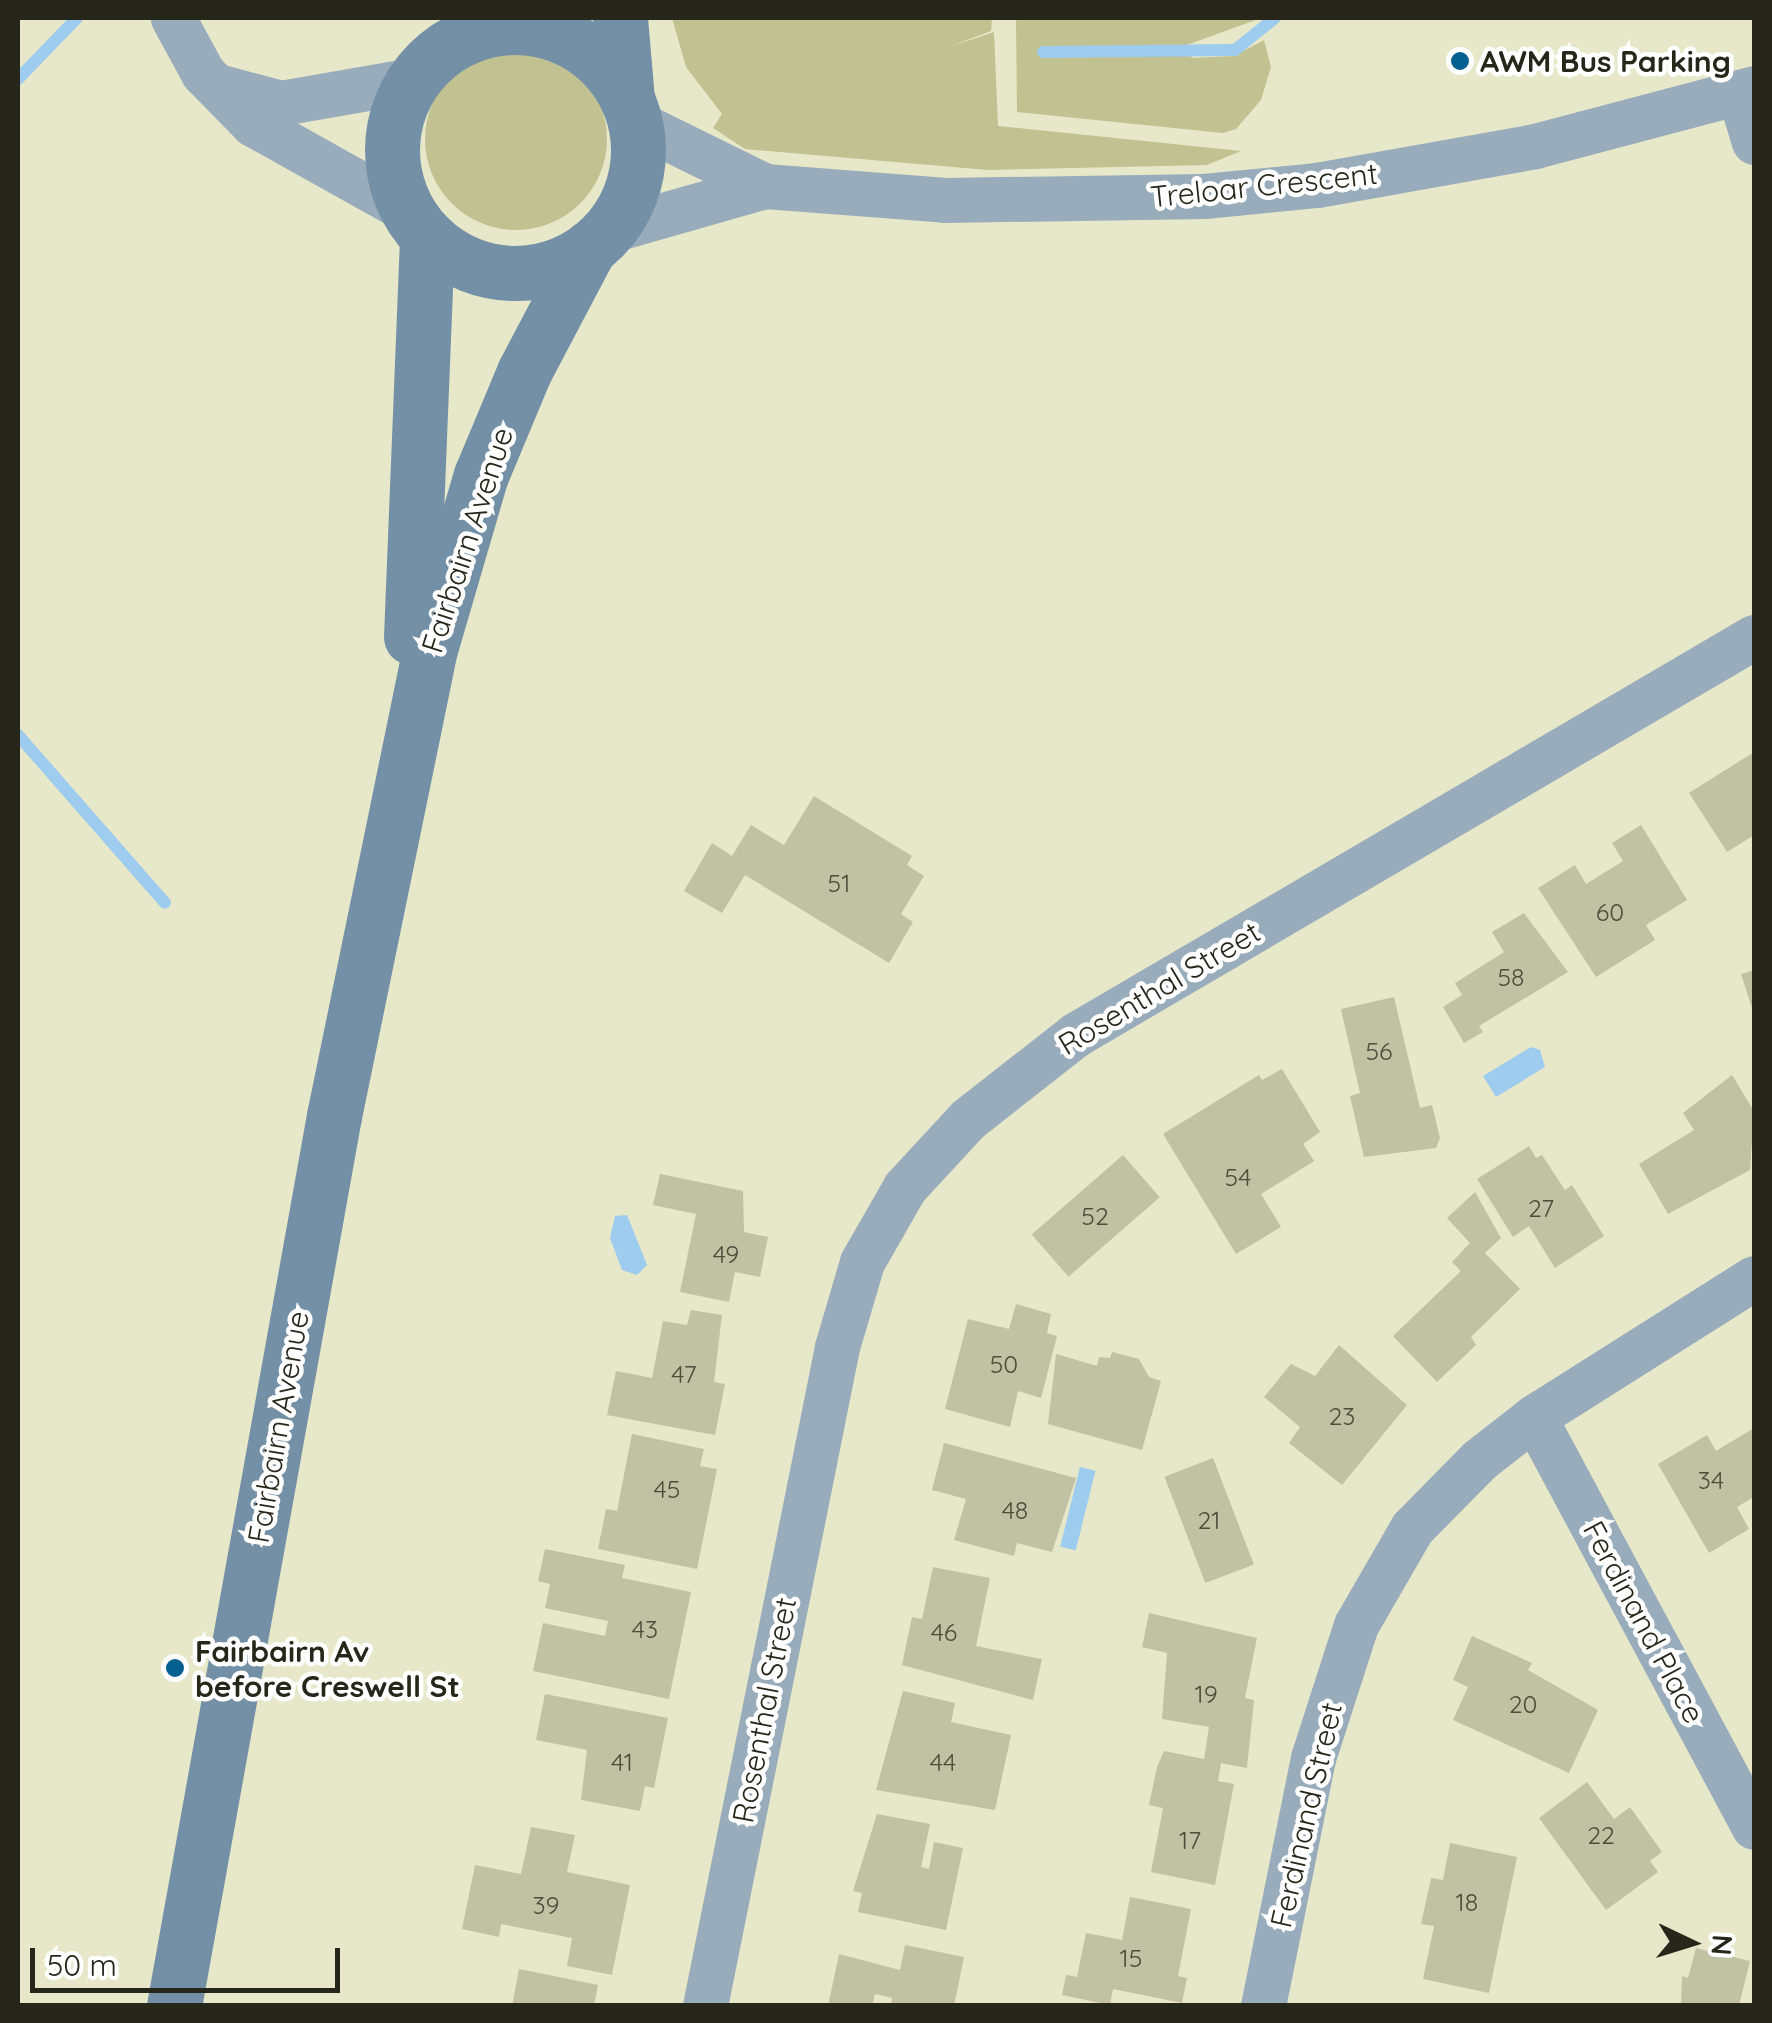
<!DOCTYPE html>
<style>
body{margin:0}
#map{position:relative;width:1772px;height:2023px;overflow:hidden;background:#e7e7c9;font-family:Quicksand,sans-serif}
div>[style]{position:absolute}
.green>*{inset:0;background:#c2c191}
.round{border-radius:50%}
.water>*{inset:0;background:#9eccee;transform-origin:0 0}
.stream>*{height:12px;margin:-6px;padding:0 6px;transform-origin:6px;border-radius:6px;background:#9eccee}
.building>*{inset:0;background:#c1c1a3;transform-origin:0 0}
.minor>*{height:45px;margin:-22.5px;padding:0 22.5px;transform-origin:22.5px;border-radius:22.5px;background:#98acbb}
.secondary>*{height:55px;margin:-27.5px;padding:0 27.5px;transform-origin:27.5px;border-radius:27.5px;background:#7390a6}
.secondary>.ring{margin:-27.5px;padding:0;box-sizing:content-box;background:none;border:55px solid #7390a6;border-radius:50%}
.dots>*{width:28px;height:28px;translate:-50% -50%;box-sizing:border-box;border:5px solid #fff;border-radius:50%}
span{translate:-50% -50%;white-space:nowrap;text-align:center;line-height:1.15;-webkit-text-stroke:9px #fff;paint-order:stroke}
.number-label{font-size:25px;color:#4d4d3c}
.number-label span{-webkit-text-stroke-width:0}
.poi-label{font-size:30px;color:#26261a;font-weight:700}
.left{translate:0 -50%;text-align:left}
.street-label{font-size:30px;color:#26261a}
.frame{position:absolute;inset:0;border:20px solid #26261a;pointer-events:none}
.north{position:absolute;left:1642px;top:1893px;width:100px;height:100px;-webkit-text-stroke:8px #fff;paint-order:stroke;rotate:94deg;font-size:28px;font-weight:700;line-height:40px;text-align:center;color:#26261a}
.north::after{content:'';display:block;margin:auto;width:35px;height:45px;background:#26261a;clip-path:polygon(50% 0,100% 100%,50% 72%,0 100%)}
.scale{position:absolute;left:30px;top:1948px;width:310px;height:45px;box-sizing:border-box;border:5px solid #26261a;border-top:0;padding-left:12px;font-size:30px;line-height:35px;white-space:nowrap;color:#26261a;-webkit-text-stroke:8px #fff;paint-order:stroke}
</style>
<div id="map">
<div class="green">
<i style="clip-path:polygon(672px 18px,992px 18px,991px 31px,949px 47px,994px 32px,998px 126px,1241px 151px,1207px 165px,988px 170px,745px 149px,713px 128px,722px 114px,686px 67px)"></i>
<i style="clip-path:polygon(1016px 18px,1261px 18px,1184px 46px,1192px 58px,1234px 56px,1264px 40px,1271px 67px,1261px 100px,1236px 129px,1223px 133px,1017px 112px)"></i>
<i class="round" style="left:425px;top:48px;width:182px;height:182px"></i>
</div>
<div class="water">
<i style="clip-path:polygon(1531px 1047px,1540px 1050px,1545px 1067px,1496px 1097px,1483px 1076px)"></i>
<i style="clip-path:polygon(627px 1215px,647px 1265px,637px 1275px,622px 1270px,610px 1238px,615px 1216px)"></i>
<i style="left:1080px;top:1467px;width:16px;height:82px;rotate:14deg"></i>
</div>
<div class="stream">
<i style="left:1043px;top:52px;width:192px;rotate:-0.6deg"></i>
<i style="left:1235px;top:50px;width:51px;rotate:-38.7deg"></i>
<i style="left:18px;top:79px;width:85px;rotate:-46deg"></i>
<i style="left:18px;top:735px;width:223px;rotate:48.8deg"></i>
</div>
<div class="building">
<i style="clip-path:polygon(1754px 752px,1754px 835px,1727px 852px,1689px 793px)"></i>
<i style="clip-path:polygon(814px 796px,912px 856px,907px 865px,924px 876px,901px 914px,913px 922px,889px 963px,745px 875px,722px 913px,684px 891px,712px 843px,732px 856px,751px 825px,784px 845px)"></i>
<i style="clip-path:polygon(1641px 825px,1687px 900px,1646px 925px,1655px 940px,1596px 977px,1538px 888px,1575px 865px,1586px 884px,1623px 861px,1612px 843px)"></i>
<i style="clip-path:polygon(1524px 913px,1568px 972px,1479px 1026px,1483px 1032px,1464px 1043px,1443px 1007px,1462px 995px,1455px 983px,1504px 952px,1492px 932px)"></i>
<i style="clip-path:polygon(1754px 970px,1754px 1014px,1741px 974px)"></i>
<i style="clip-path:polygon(1394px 997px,1420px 1108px,1432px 1105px,1440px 1138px,1436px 1148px,1364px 1157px,1350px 1096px,1360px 1093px,1341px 1009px)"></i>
<i style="clip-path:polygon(1282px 1069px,1320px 1132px,1303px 1144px,1314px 1161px,1261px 1194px,1281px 1227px,1236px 1254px,1163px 1134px,1259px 1075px,1262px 1080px)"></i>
<i style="clip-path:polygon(1732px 1075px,1754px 1111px,1750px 1170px,1668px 1214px,1639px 1164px,1694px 1130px,1683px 1113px)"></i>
<i style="clip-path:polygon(1529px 1146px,1536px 1158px,1542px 1155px,1565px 1190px,1572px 1185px,1604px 1236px,1555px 1268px,1529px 1226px,1513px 1237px,1477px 1179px)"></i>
<i style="left:1123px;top:1155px;width:56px;height:121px;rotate:49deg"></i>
<i style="clip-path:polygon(660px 1174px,743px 1191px,744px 1232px,768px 1237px,760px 1277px,735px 1272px,729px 1302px,680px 1292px,696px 1214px,653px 1205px)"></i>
<i style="clip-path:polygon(1475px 1192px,1501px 1238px,1485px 1253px,1520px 1289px,1471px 1337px,1476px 1345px,1437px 1382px,1393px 1336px,1461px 1271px,1452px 1262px,1470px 1243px,1447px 1218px)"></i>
<i style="clip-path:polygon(1016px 1304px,1051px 1314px,1047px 1333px,1057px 1336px,1041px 1398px,1018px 1391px,1010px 1427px,945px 1409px,968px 1319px,1009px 1329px)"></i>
<i style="clip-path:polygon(691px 1310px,722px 1315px,714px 1382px,725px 1384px,715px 1435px,607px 1415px,616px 1371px,652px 1378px,663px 1321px,687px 1325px)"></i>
<i style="clip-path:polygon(1339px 1345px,1407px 1405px,1342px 1485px,1289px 1443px,1300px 1427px,1264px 1397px,1291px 1364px,1315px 1376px)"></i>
<i style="clip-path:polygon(1112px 1352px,1139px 1359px,1149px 1377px,1161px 1381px,1142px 1450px,1048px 1424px,1056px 1354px,1097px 1366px,1099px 1357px,1110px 1358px)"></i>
<i style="clip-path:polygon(1754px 1428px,1754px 1497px,1737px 1507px,1749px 1529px,1709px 1553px,1658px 1464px,1707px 1435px,1716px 1451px)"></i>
<i style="clip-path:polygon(632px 1434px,704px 1449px,700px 1466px,717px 1469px,697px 1569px,598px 1549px,606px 1509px,617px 1511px)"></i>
<i style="clip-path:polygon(944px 1443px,1076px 1478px,1052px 1552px,1017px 1543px,1014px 1556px,954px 1540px,966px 1499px,932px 1490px)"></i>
<i style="left:1213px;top:1458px;width:114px;height:52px;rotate:69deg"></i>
<i style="clip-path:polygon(545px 1549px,625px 1565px,622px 1578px,691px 1592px,669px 1699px,533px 1671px,543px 1623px,605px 1636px,608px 1621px,545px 1608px,550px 1584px,538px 1581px)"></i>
<i style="clip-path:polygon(933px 1567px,990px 1578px,976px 1646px,1042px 1659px,1033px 1700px,902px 1665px,912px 1617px,922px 1619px)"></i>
<i style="clip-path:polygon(1149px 1613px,1257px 1638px,1245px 1698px,1254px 1700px,1247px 1768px,1221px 1763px,1218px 1781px,1234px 1784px,1215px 1885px,1151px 1872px,1163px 1808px,1149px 1805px,1157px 1767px,1164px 1751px,1204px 1759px,1209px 1727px,1162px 1719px,1167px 1653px,1142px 1647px)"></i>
<i style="clip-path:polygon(1472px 1636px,1532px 1663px,1528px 1670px,1598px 1710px,1569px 1773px,1453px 1720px,1468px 1687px,1453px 1680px)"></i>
<i style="clip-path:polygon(903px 1691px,955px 1703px,951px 1722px,1011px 1735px,995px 1810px,876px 1790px)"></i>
<i style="clip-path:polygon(545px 1694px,668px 1718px,654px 1788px,645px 1786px,640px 1811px,581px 1800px,587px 1750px,536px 1740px)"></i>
<i style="clip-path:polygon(1587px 1782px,1614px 1819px,1630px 1807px,1662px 1852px,1650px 1861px,1658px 1872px,1606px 1910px,1539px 1818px)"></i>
<i style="clip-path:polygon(877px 1814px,930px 1824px,921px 1867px,929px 1869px,934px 1842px,963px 1848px,946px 1930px,858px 1912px,862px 1893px,853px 1891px)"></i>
<i style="clip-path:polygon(531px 1827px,575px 1835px,567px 1872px,630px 1885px,612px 1975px,567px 1966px,572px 1938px,501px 1924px,499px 1937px,462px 1929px,475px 1865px,521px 1874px)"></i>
<i style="clip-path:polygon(1450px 1843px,1517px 1857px,1489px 1993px,1423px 1979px,1434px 1926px,1421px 1924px,1431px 1878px,1443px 1880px)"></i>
<i style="clip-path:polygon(1130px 1897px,1191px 1909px,1178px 1976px,1187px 1978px,1182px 2003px,1113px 1989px,1110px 2005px,1062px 1995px,1066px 1975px,1077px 1977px,1086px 1933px,1122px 1940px)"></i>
<i style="clip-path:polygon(905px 1945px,964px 1957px,954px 2006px,891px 2006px,892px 1998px,875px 1994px,872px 2006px,828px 2006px,839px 1954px,900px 1970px)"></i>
<i style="clip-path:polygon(1696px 1948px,1750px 1961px,1739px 2006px,1681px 2006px,1682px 1976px,1688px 1978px)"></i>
<i style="clip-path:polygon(519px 1969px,598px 1985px,594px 2006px,512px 2006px)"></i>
</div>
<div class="minor">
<i style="left:173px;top:18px;width:63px;rotate:61.4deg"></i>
<i style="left:203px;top:73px;width:71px;rotate:45.6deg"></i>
<i style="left:253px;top:124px;width:176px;rotate:29.2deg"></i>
<i style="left:221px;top:87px;width:62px;rotate:14.9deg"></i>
<i style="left:281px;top:103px;width:134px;rotate:-9.9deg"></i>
<i style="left:1739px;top:93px;width:51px;rotate:73deg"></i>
<i style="left:635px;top:122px;width:145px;rotate:26.2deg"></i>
<i style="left:607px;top:231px;width:164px;rotate:-15.9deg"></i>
<i style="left:765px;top:186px;width:181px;rotate:4.4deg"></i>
<i style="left:945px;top:200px;width:259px;rotate:-0.9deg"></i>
<i style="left:1204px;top:196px;width:114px;rotate:-5.6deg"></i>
<i style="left:1317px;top:185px;width:221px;rotate:-10.1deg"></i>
<i style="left:1535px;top:146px;width:227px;rotate:-14.8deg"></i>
<i style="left:1534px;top:1417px;width:465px;rotate:61.8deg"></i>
<i style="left:705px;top:2006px;width:672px;rotate:-78.67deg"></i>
<i style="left:837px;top:1347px;width:89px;rotate:-73.6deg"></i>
<i style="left:862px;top:1262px;width:86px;rotate:-60.2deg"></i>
<i style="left:905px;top:1187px;width:93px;rotate:-47.2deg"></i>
<i style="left:968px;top:1119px;width:136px;rotate:-38.1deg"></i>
<i style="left:1075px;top:1035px;width:787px;rotate:-30.38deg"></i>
<i style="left:1263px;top:2006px;width:253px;rotate:-78.6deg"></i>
<i style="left:1313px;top:1758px;width:140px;rotate:-72.1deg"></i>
<i style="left:1356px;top:1625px;width:112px;rotate:-60deg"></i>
<i style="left:1412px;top:1528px;width:95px;rotate:-45.4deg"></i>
<i style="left:1479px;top:1460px;width:70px;rotate:-38deg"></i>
<i style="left:1534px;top:1417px;width:260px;rotate:-32.3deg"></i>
</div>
<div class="secondary">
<i style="left:620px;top:18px;width:81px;rotate:85.1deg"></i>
<i class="ring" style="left:392px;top:27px;width:191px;height:191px"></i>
<i style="left:411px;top:637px;width:401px;rotate:-87.7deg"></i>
<i style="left:174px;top:2006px;width:904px;rotate:-79.81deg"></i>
<i style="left:334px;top:1116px;width:477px;rotate:-78.4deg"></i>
<i style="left:430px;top:649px;width:181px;rotate:-73.7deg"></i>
<i style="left:481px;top:475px;width:112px;rotate:-67.3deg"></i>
<i style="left:524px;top:372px;width:141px;rotate:-62.2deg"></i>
</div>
<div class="dots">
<i style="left:1460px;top:61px;background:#046090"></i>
<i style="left:175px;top:1668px;background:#046090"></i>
</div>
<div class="number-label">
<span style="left:839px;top:883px">51</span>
<span style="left:1610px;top:912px">60</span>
<span style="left:1511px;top:977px">58</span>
<span style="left:1379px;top:1051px">56</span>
<span style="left:1238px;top:1177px">54</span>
<span style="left:1541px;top:1208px">27</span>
<span style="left:1095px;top:1216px">52</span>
<span style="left:726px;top:1254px">49</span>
<span style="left:1004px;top:1364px">50</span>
<span style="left:684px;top:1374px">47</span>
<span style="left:1342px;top:1416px">23</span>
<span style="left:1711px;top:1480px">34</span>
<span style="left:667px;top:1489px">45</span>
<span style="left:1015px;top:1510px">48</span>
<span style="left:1209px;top:1520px">21</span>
<span style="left:645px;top:1629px">43</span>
<span style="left:944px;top:1632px">46</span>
<span style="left:1206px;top:1694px">19</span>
<span style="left:1523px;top:1704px">20</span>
<span style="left:622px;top:1762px">41</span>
<span style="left:943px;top:1762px">44</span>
<span style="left:1601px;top:1835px">22</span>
<span style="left:1190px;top:1840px">17</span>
<span style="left:1467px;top:1902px">18</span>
<span style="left:546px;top:1905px">39</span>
<span style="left:1131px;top:1958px">15</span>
</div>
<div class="poi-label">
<span class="left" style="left:1480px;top:61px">AWM Bus Parking</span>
<span class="left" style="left:195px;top:1668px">Fairbairn Av<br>before Creswell St</span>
</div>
<div class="street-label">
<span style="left:1264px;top:185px;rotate:-6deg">Treloar Crescent</span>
<span style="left:467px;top:540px;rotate:-72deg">Fairbairn Avenue</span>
<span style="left:1159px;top:988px;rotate:-31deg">Rosenthal Street</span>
<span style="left:278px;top:1427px;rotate:-80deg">Fairbairn Avenue</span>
<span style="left:1644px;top:1622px;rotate:62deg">Ferdinand Place</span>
<span style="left:764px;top:1710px;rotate:-79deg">Rosenthal Street</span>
<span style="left:1306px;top:1815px;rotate:-77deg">Ferdinand Street</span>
</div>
<div class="frame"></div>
<div class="north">N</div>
<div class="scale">50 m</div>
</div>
